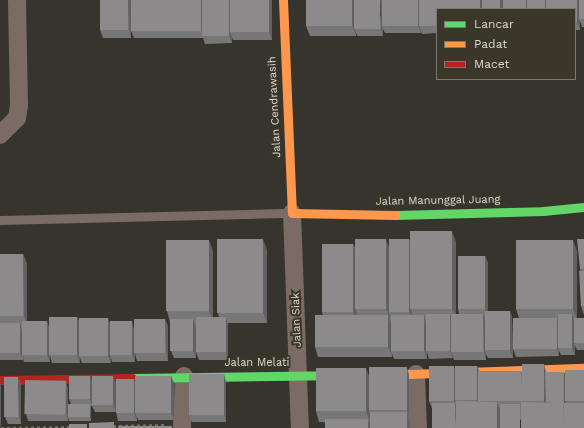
<!DOCTYPE html>
<style>
body{margin:0}
#map{position:relative;width:584px;height:428px;overflow:hidden;background:#36342d;font-family:"Work Sans",sans-serif}
div>[style]{position:absolute}
.path>*{height:2.5px;margin-top:-1.25px;transform-origin:0;background:repeating-linear-gradient(90deg,#787069 0 3px,transparent 0 6px)}
.lane>*{height:9px;margin:-4.5px;padding:0 4.5px;transform-origin:4.5px;border-radius:4.5px;background:#7b6b65}
.street>*{height:18px;margin:-9px;padding:0 9px;transform-origin:9px;border-radius:9px;background:#7b6b65}
.fast>*{height:9px;margin:-4.5px;padding:0 4.5px;transform-origin:4.5px;border-radius:4.5px;background:#63d668}
.slow>*{height:9px;margin:-4.5px;padding:0 4.5px;transform-origin:4.5px;border-radius:4.5px;background:#ff974d}
.jam>*{height:9px;margin:-4.5px;padding:0 4.5px;transform-origin:4.5px;border-radius:4.5px;background:#b3261e}
.wall>*{inset:0;background:#787777}
.shaded-wall>*{inset:0;background:#626161;transform-origin:0 0}
.building>*{inset:0;background:#8c8a8a;transform-origin:0 0}
span{translate:-50% -50%;white-space:nowrap;text-align:center;line-height:1.15;-webkit-text-stroke:4px #3a3629;paint-order:stroke}
.street-label{font-size:11px;color:#dddad2}
.legend{position:absolute;left:436px;top:8px;width:140px;height:72px;box-sizing:border-box;background:#3a3629;border:1px solid #7b786d;margin:0;padding:5px 7px;list-style:none;font-size:12px;color:#dddad2}
.legend li{display:flex;align-items:center;gap:8px;height:20px}
.legend b{width:20px;border:1px solid #7b786d}
</style>
<div id="map">
<div class="path">
<i style="left:113px;top:426px;width:51px;rotate:-1.1deg"></i>
<i style="left:1px;top:428px;width:71px;rotate:-0.8deg"></i>
</div>
<div class="lane">
<i style="left:0;top:220px;width:292px;rotate:-1.4deg"></i>
</div>
<div class="street">
<i style="left:0;top:135px;width:24px;rotate:-45deg"></i>
<i style="left:17px;top:118px;width:13px;rotate:-81deg"></i>
<i style="left:19px;top:105px;width:105px;rotate:-91.1deg"></i>
<i style="left:292px;top:213px;width:215px;rotate:87.9deg"></i>
<i style="left:416px;top:374px;width:54px;rotate:87.9deg"></i>
<i style="left:182px;top:428px;width:52px;rotate:-87.8deg"></i>
</div>
<div class="fast">
<i style="left:395px;top:215px;width:148px;rotate:-1.5deg"></i>
<i style="left:543px;top:211px;width:41px;rotate:-5.6deg"></i>
<i style="left:132px;top:378px;width:213px;rotate:-0.8deg"></i>
</div>
<div class="slow">
<i style="left:283px;top:0;width:213px;rotate:87.6deg"></i>
<i style="left:292px;top:213px;width:103px;rotate:1.1deg"></i>
<i style="left:379px;top:375px;width:205px;rotate:-2deg"></i>
</div>
<div class="jam">
<i style="left:0;top:380px;width:132px;rotate:-0.9deg"></i>
</div>
<div class="wall">
<i style="clip-path:polygon(100px 0,272px 0,272px 40px,233px 40px,232px 37px,232px 43px,205px 44px,203px 38px,134px 38px,131px 31px,131px 38px,103px 38px,100px 30px)"></i>
<i style="clip-path:polygon(584px 0,584px 27px,582px 27px,580px 21px,580px 30px,575px 30px,575px 9px)"></i>
<i style="clip-path:polygon(437px 9px,437px 33px,422px 34px,421px 31px,421px 33px,385px 33px,383px 29px,383px 36px,357px 36px,356px 32px,356px 36px,310px 36px,306px 26px)"></i>
<i style="clip-path:polygon(409px 239px,410px 243px,456px 242px,456px 314px,459px 314px,458px 309px,485px 256px,488px 263px,488px 311px,510px 311px,512px 318px,513px 358px,488px 358px,486px 354px,486px 360px,454px 360px,453px 356px,453px 358px,429px 359px,427px 352px,427px 359px,394px 359px,392px 354px,392px 357px,318px 357px,315px 347px,323px 315px,322px 312px,353px 244px,356px 249px,389px 247px)"></i>
<i style="clip-path:polygon(584px 239px,584px 315px,581px 306px,580px 271px,580px 269px)"></i>
<i style="clip-path:polygon(267px 250px,267px 323px,228px 323px,228px 360px,199px 360px,196px 352px,196px 330px,196px 358px,174px 358px,171px 351px,170px 322px,167px 311px,213px 251px,213px 317px,219px 317px,218px 313px)"></i>
<i style="clip-path:polygon(577px 251px,577px 318px,584px 318px,584px 350px,577px 350px,575px 346px,575px 355px,561px 355px,559px 351px,559px 356px,516px 357px,513px 349px,519px 318px,516px 309px)"></i>
<i style="clip-path:polygon(0 254px,23px 254px,27px 264px,27px 321px,47px 321px,49px 328px,77px 317px,79px 322px,110px 323px,134px 328px,165px 319px,168px 326px,168px 361px,137px 361px,135px 354px,135px 362px,112px 362px,111px 358px,111px 363px,82px 363px,80px 358px,80px 363px,52px 363px,50px 356px,50px 362px,24px 362px,23px 358px,23px 360px,0 360px)"></i>
<i style="clip-path:polygon(454px 366px,455px 370px,477px 366px,479px 371px,521px 371px,522px 373px,546px 372px,565px 376px,584px 370px,584px 428px,432px 408px,429px 401px)"></i>
<i style="clip-path:polygon(409px 375px,409px 417px,410px 420px,410px 428px,319px 422px,316px 411px,369px 376px)"></i>
<i style="clip-path:polygon(90px 376px,92px 382px,116px 383px,135px 383px,171px 376px,174px 383px,174px 420px,138px 420px,137px 417px,137px 421px,118px 421px,116px 412px,95px 412px,92px 406px,91px 406px,91px 421px,69px 421px,68px 418px,68px 421px,28px 421px,26px 414px,66px 381px,68px 389px,68px 404px,71px 404px,69px 399px)"></i>
<i style="clip-path:polygon(226px 382px,226px 422px,192px 422px,189px 415px)"></i>
<i style="clip-path:polygon(21px 384px,21px 424px,8px 424px,5px 417px)"></i>
</div>
<div class="shaded-wall">
<i style="clip-path:polygon(128px 0,131px 0,131px 38px,129px 30px)"></i>
<i style="clip-path:polygon(201px 0,203px 0,203px 36px,201px 30px)"></i>
<i style="clip-path:polygon(229px 0,231px 0,230px 32px,232px 37px,232px 43px,229px 36px)"></i>
<i style="clip-path:polygon(269px 0,272px 0,272px 40px,269px 32px)"></i>
<i style="clip-path:polygon(352px 0,355px 0,355px 29px,356px 32px,356px 36px,352px 25px)"></i>
<i style="clip-path:polygon(380px 0,383px 0,382px 26px,383px 29px,383px 36px,381px 29px)"></i>
<i style="clip-path:polygon(418px 0,421px 0,419px 26px,421px 31px,421px 33px,418px 26px)"></i>
<i style="left:480px;top:0;width:3px;height:9px"></i>
<i style="left:500px;top:0;width:3px;height:9px"></i>
<i style="clip-path:polygon(526px 0,528px 0,529px 9px,526px 9px)"></i>
<i style="clip-path:polygon(545px 0,547px 0,548px 9px,545px 9px)"></i>
<i style="clip-path:polygon(577px 0,580px 0,579px 19px,580px 21px,580px 30px,577px 22px)"></i>
<i style="clip-path:polygon(452px 231px,456px 242px,456px 319px,452px 309px)"></i>
<i style="clip-path:polygon(263px 239px,267px 250px,267px 323px,263px 312px)"></i>
<i style="clip-path:polygon(386px 239px,390px 250px,389px 313px,390px 316px,390px 319px,386px 309px)"></i>
<i style="clip-path:polygon(409px 239px,412px 247px,411px 309px,412px 313px,412px 320px,409px 312px)"></i>
<i style="clip-path:polygon(209px 240px,213px 251px,213px 322px,209px 311px)"></i>
<i style="clip-path:polygon(573px 240px,577px 251px,577px 319px,573px 309px)"></i>
<i style="clip-path:polygon(353px 244px,357px 254px,356px 309px,357px 313px,357px 322px,353px 312px)"></i>
<i style="clip-path:polygon(23px 254px,27px 264px,27px 326px,24px 316px)"></i>
<i style="clip-path:polygon(485px 256px,488px 263px,488px 317px,485px 309px)"></i>
<i style="clip-path:polygon(510px 311px,512px 318px,513px 358px,510px 350px)"></i>
<i style="clip-path:polygon(450px 314px,453px 322px,451px 352px,453px 356px,453px 358px,450px 351px)"></i>
<i style="clip-path:polygon(483px 314px,486px 321px,485px 350px,486px 354px,486px 360px,484px 352px)"></i>
<i style="clip-path:polygon(572px 314px,575px 321px,574px 343px,575px 346px,575px 355px,572px 348px)"></i>
<i style="clip-path:polygon(388px 315px,392px 325px,391px 351px,392px 357px,388px 347px)"></i>
<i style="clip-path:polygon(424px 315px,426px 323px,427px 359px,424px 351px)"></i>
<i style="clip-path:polygon(77px 317px,80px 324px,79px 356px,80px 358px,80px 363px,77px 355px)"></i>
<i style="clip-path:polygon(226px 317px,228px 325px,228px 360px,226px 352px)"></i>
<i style="clip-path:polygon(108px 318px,111px 326px,110px 355px,111px 358px,111px 363px,108px 356px)"></i>
<i style="clip-path:polygon(557px 318px,559px 326px,558px 348px,559px 351px,559px 356px,557px 349px)"></i>
<i style="clip-path:polygon(165px 319px,168px 326px,168px 361px,166px 353px)"></i>
<i style="clip-path:polygon(193px 319px,196px 326px,196px 358px,193px 351px)"></i>
<i style="clip-path:polygon(47px 321px,50px 329px,50px 362px,47px 355px)"></i>
<i style="clip-path:polygon(132px 321px,134px 329px,135px 362px,132px 354px)"></i>
<i style="clip-path:polygon(20px 323px,22px 331px,22px 355px,23px 360px,20px 352px)"></i>
<i style="clip-path:polygon(544px 364px,546px 372px,547px 402px,546px 402px,547px 405px,547px 408px,544px 401px)"></i>
<i style="clip-path:polygon(454px 366px,456px 374px,455px 400px,456px 405px,456px 428px,455px 404px,454px 401px)"></i>
<i style="clip-path:polygon(477px 366px,480px 373px,478px 401px,480px 405px,480px 408px,477px 400px)"></i>
<i style="clip-path:polygon(407px 367px,409px 375px,409px 417px,407px 410px)"></i>
<i style="clip-path:polygon(366px 368px,370px 379px,369px 410px,370px 413px,370px 422px,366px 411px)"></i>
<i style="clip-path:polygon(564px 372px,567px 379px,566px 401px,567px 403px,564px 428px)"></i>
<i style="clip-path:polygon(224px 374px,226px 382px,226px 422px,224px 414px)"></i>
<i style="clip-path:polygon(90px 376px,92px 383px,92px 406px,90px 399px)"></i>
<i style="clip-path:polygon(113px 376px,116px 383px,116px 412px,113px 405px)"></i>
<i style="clip-path:polygon(171px 376px,174px 383px,174px 420px,171px 413px)"></i>
<i style="clip-path:polygon(18px 377px,21px 384px,21px 424px,19px 416px)"></i>
<i style="clip-path:polygon(134px 379px,137px 387px,135px 413px,137px 417px,137px 421px,134px 413px)"></i>
<i style="clip-path:polygon(66px 381px,68px 389px,68px 421px,66px 413px)"></i>
<i style="clip-path:polygon(0 382px,1px 385px,1px 428px,0 424px)"></i>
<i style="clip-path:polygon(497px 402px,500px 410px,500px 428px,497px 428px)"></i>
<i style="clip-path:polygon(90px 404px,91px 408px,91px 421px,90px 417px)"></i>
<i style="clip-path:polygon(407px 412px,410px 420px,410px 428px,407px 428px)"></i>
<i style="clip-path:polygon(368px 419px,371px 426px,371px 428px,368px 428px)"></i>
</div>
<div class="building">
<i style="left:100px;top:0;width:28px;height:30px"></i>
<i style="left:131px;top:0;width:70px;height:31px"></i>
<i style="left:202px;top:0;width:27px;height:36px"></i>
<i style="left:230px;top:0;width:39px;height:32px"></i>
<i style="left:306px;top:0;width:46px;height:26px"></i>
<i style="left:354px;top:0;width:26px;height:29px"></i>
<i style="left:382px;top:0;width:36px;height:26px"></i>
<i style="clip-path:polygon(419px 0,480px 0,480px 9px,437px 9px,437px 26px,419px 26px)"></i>
<i style="left:482px;top:0;width:18px;height:9px"></i>
<i style="left:503px;top:0;width:23px;height:9px"></i>
<i style="left:527px;top:0;width:18px;height:9px"></i>
<i style="clip-path:polygon(546px 0,577px 0,577px 22px,575px 22px,575px 9px,546px 9px)"></i>
<i style="left:579px;top:0;width:5px;height:19px"></i>
<i style="left:410px;top:231px;width:42px;height:78px"></i>
<i style="left:217px;top:239px;width:46px;height:74px"></i>
<i style="left:355px;top:239px;width:31px;height:70px"></i>
<i style="left:409px;top:239px;width:73px;height:20px;rotate:90deg"></i>
<i style="clip-path:polygon(577px 239px,584px 239px,584px 268px,580px 269px)"></i>
<i style="left:209px;top:240px;width:71px;height:43px;rotate:90deg"></i>
<i style="left:573px;top:240px;width:69px;height:57px;rotate:90deg"></i>
<i style="left:322px;top:244px;width:31px;height:68px"></i>
<i style="left:0;top:254px;width:23px;height:62px"></i>
<i style="left:458px;top:256px;width:27px;height:53px"></i>
<i style="clip-path:polygon(579px 271px,584px 271px,584px 306px,581px 306px)"></i>
<i style="left:485px;top:311px;width:25px;height:39px"></i>
<i style="left:426px;top:314px;width:24px;height:37px"></i>
<i style="left:451px;top:314px;width:32px;height:38px"></i>
<i style="left:558px;top:314px;width:14px;height:34px"></i>
<i style="left:315px;top:315px;width:73px;height:32px"></i>
<i style="left:391px;top:315px;width:33px;height:36px"></i>
<i style="left:49px;top:317px;width:28px;height:38px"></i>
<i style="left:226px;top:317px;width:35px;height:30px;rotate:90deg"></i>
<i style="left:79px;top:318px;width:29px;height:38px"></i>
<i style="left:557px;top:318px;width:31px;height:44px;rotate:90deg"></i>
<i style="left:574px;top:318px;width:10px;height:25px"></i>
<i style="left:134px;top:319px;width:31px;height:34px"></i>
<i style="left:170px;top:319px;width:23px;height:32px"></i>
<i style="left:22px;top:321px;width:25px;height:34px"></i>
<i style="left:110px;top:321px;width:22px;height:34px"></i>
<i style="left:0;top:323px;width:20px;height:30px"></i>
<i style="clip-path:polygon(522px 364px,544px 364px,544px 401px,478px 401px,478px 371px,521px 371px,522px 389px)"></i>
<i style="left:429px;top:366px;width:25px;height:35px"></i>
<i style="left:455px;top:366px;width:22px;height:34px"></i>
<i style="left:369px;top:367px;width:38px;height:43px"></i>
<i style="left:316px;top:368px;width:50px;height:43px"></i>
<i style="left:565px;top:370px;width:19px;height:31px"></i>
<i style="clip-path:polygon(545px 372px,564px 372px,563px 427px,564px 403px,584px 403px,584px 428px,521px 428px,521px 402px,556px 403px,546px 402px)"></i>
<i style="left:189px;top:374px;width:35px;height:41px"></i>
<i style="left:69px;top:376px;width:21px;height:23px"></i>
<i style="left:92px;top:376px;width:21px;height:29px"></i>
<i style="left:135px;top:376px;width:36px;height:37px"></i>
<i style="left:4px;top:377px;width:14px;height:40px"></i>
<i style="left:116px;top:379px;width:18px;height:34px"></i>
<i style="left:25px;top:380px;width:41px;height:34px;rotate:1deg"></i>
<i style="clip-path:polygon(456px 401px,497px 402px,497px 428px,432px 428px,432px 403px,455px 403px,456px 427px)"></i>
<i style="left:68px;top:404px;width:22px;height:13px"></i>
<i style="left:500px;top:404px;width:20px;height:24px"></i>
<i style="left:370px;top:412px;width:37px;height:16px"></i>
<i style="left:325px;top:419px;width:43px;height:9px"></i>
<i style="clip-path:polygon(114px 422px,114px 428px,89px 428px,89px 423px)"></i>
<i style="left:69px;top:424px;width:18px;height:4px"></i>
<i style="left:118px;top:426px;width:54px;height:2px"></i>
</div>
<div class="street-label">
<span style="left:275px;top:107px;rotate:-93deg">Jalan Cendrawasih</span>
<span style="left:438px;top:201px;rotate:-1deg">Jalan Manunggal Juang</span>
<span style="left:297px;top:320px;rotate:-92deg">Jalan Siak</span>
<span style="left:257px;top:363px">Jalan Melati</span>
</div>
<ul class="legend">
<li><b style="height:5px;background:#63d668"></b>Lancar</li>
<li><b style="height:5px;background:#ff974d"></b>Padat</li>
<li><b style="height:5px;background:#b3261e"></b>Macet</li>
</ul>
</div>
